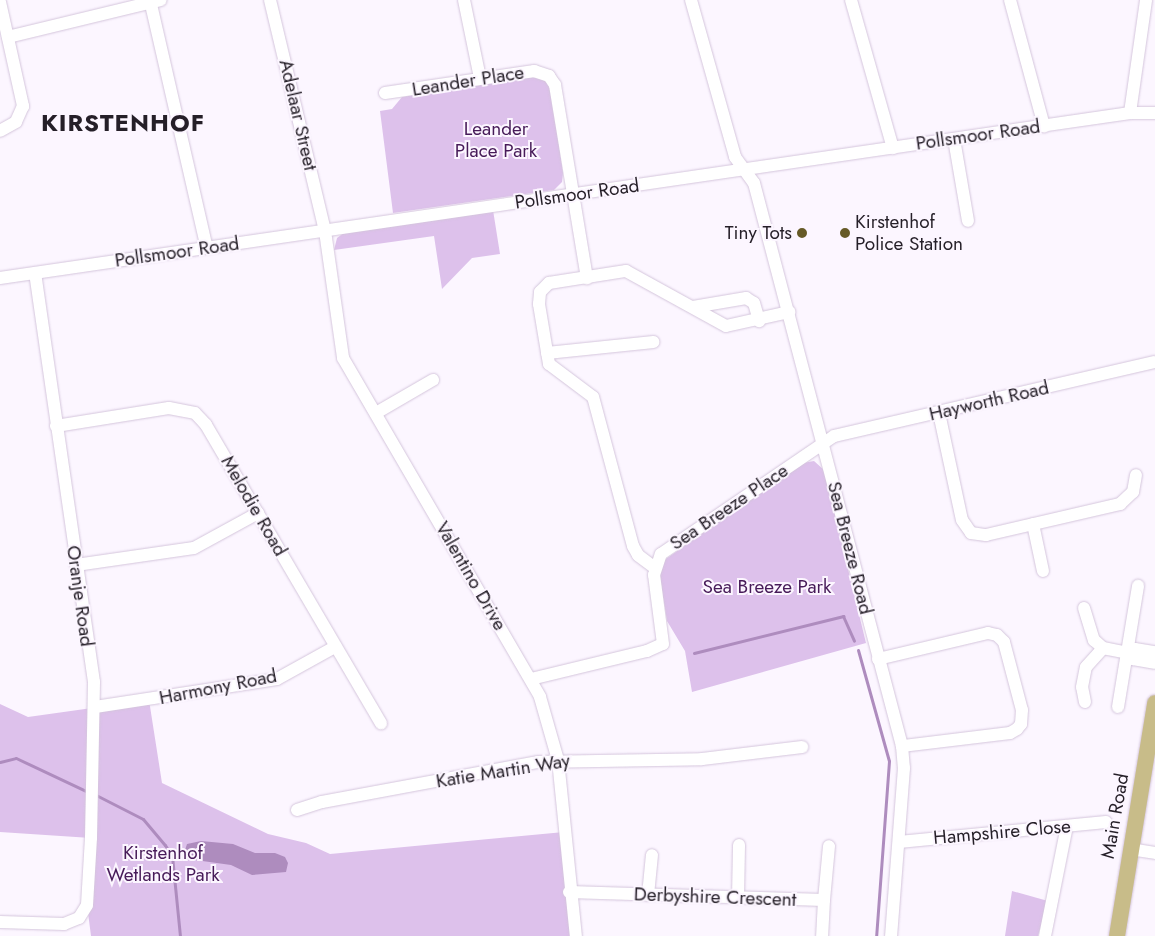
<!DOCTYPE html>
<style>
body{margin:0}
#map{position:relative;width:1155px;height:936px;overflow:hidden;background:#fcf6ff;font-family:Jost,sans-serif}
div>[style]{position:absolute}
.green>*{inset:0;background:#ddc1eb}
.water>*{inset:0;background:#ae8cbe}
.stream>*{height:3px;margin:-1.5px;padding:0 1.5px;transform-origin:1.5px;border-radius:1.5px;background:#ae8cbe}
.roads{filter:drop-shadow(0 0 1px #d4c5dc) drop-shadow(0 0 1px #d4c5dc)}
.minor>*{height:12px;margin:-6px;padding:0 6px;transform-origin:6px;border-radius:6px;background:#fff}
.major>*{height:16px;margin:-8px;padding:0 8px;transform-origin:8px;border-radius:8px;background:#c8bc89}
.dots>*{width:14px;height:14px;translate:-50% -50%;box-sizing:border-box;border:2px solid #fcf6ff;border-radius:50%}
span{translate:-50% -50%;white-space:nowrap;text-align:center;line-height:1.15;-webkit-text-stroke:4px #fcf6ff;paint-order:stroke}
.street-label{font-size:19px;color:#251f28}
.park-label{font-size:19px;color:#471b59}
.poi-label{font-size:19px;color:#251f28}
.left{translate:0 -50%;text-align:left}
.right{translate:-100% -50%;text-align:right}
.district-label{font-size:24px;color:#251f28;font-weight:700;letter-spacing:1px}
</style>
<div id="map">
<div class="green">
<i style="clip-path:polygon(532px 77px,544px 79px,551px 88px,563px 173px,562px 182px,554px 190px,393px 213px,380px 111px,392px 109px,402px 97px)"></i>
<i style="clip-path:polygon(493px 210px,500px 254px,472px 258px,442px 289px,434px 236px,334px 250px,337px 238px,345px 232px)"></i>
<i style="clip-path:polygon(814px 461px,824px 470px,866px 643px,692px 692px,685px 651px,667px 621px,659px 572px,663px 561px,803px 463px)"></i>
<i style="clip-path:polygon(149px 700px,162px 783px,268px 834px,306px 843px,330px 854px,564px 832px,576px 936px,91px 936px,87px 905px,91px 838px,0 832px,0 704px,28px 717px)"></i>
<i style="clip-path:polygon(1012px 891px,1048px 901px,1038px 936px,1005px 936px)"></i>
</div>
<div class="water">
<i style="clip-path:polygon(201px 841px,233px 844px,255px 853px,275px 853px,285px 857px,288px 863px,286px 872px,252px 875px,231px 865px,188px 859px,184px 853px,187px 844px)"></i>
</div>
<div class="stream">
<i style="left:858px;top:650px;width:115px;rotate:74.4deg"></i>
<i style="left:889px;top:761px;width:175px;rotate:94.2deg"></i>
<i style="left:694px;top:653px;width:154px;rotate:-13.9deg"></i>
<i style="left:843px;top:616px;width:27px;rotate:66deg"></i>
<i style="left:0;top:762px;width:16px;rotate:-14deg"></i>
<i style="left:16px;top:758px;width:80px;rotate:25.3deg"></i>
<i style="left:94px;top:794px;width:55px;rotate:27deg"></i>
<i style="left:143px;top:819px;width:34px;rotate:50deg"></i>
<i style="left:165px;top:845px;width:13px;rotate:58deg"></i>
<i style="left:172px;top:856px;width:80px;rotate:84.3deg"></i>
</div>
<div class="roads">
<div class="minor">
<i style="left:150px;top:0;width:254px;rotate:77.1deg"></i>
<i style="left:270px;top:0;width:237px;rotate:76.6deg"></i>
<i style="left:325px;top:231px;width:128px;rotate:81.9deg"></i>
<i style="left:343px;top:358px;width:392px;rotate:59.8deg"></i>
<i style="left:540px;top:697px;width:66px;rotate:74.1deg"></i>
<i style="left:558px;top:760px;width:177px;rotate:84.2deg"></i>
<i style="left:464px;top:0;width:80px;rotate:78.4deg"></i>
<i style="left:691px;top:0;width:163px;rotate:74.3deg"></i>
<i style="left:735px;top:157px;width:32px;rotate:54deg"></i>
<i style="left:754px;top:183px;width:582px;rotate:75.27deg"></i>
<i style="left:902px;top:746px;width:22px;rotate:85deg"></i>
<i style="left:904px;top:768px;width:169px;rotate:94.4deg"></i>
<i style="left:851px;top:0;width:154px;rotate:74.2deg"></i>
<i style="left:1010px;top:0;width:131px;rotate:74.9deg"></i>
<i style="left:0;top:2px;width:107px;rotate:77.5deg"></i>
<i style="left:23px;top:106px;width:17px;rotate:114deg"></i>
<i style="left:16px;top:122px;width:18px;rotate:151deg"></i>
<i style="left:8px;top:37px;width:157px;rotate:-13.6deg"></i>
<i style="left:385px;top:93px;width:151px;rotate:-8.4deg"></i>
<i style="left:534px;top:71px;width:16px;rotate:18deg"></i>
<i style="left:549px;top:76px;width:11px;rotate:56deg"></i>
<i style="left:555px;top:85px;width:196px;rotate:80.6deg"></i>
<i style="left:1130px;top:113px;width:114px;rotate:-81.9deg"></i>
<i style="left:954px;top:139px;width:83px;rotate:80.3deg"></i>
<i style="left:0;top:278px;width:1142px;rotate:-8.31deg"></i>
<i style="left:1130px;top:113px;width:25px"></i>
<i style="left:693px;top:307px;width:54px;rotate:-9.6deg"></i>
<i style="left:746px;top:298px;width:9px;rotate:32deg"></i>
<i style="left:754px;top:303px;width:19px;rotate:74deg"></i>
<i style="left:547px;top:353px;width:107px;rotate:-5.9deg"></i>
<i style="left:376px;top:413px;width:66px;rotate:-30.1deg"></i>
<i style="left:939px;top:413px;width:109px;rotate:77.9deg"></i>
<i style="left:962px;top:520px;width:16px;rotate:55deg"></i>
<i style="left:971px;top:533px;width:15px;rotate:8deg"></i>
<i style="left:986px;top:535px;width:138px;rotate:-13deg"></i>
<i style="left:1120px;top:504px;width:18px;rotate:-43deg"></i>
<i style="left:1133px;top:492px;width:17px;rotate:-80deg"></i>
<i style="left:56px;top:426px;width:114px;rotate:-9.1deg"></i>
<i style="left:169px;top:408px;width:26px;rotate:11deg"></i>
<i style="left:195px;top:413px;width:16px;rotate:47deg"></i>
<i style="left:206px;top:425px;width:346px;rotate:59.6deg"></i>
<i style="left:1033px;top:524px;width:48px;rotate:78deg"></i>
<i style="left:76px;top:565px;width:119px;rotate:-8.2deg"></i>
<i style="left:194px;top:548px;width:73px;rotate:-28.7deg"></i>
<i style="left:655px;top:568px;width:21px;rotate:-143deg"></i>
<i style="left:638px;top:555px;width:10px;rotate:-119deg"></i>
<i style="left:633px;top:546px;width:154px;rotate:-105deg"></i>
<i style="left:593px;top:397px;width:55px;rotate:-143.1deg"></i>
<i style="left:549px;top:364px;width:61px;rotate:-99.5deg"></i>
<i style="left:539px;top:304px;width:12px;rotate:-85deg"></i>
<i style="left:540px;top:292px;width:13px;rotate:-45deg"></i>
<i style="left:549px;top:283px;width:78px;rotate:-8.9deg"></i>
<i style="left:626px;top:271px;width:114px;rotate:28.8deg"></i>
<i style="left:726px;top:326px;width:65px;rotate:-12.5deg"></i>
<i style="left:1084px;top:608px;width:34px;rotate:73deg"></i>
<i style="left:1094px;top:640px;width:12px;rotate:42deg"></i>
<i style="left:1128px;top:653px;width:8px;rotate:50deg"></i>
<i style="left:1133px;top:659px;width:22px;rotate:10deg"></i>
<i style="left:878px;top:659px;width:113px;rotate:-13.3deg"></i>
<i style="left:988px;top:633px;width:9px;rotate:13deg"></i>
<i style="left:997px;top:635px;width:10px;rotate:45deg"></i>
<i style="left:1004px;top:642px;width:70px;rotate:75.2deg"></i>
<i style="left:1022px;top:710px;width:14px;rotate:94deg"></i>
<i style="left:1021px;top:724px;width:6px;rotate:129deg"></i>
<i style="left:1017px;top:729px;width:8px;rotate:150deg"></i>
<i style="left:1010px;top:733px;width:109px;rotate:173.1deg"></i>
<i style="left:531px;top:679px;width:119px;rotate:-13.6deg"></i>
<i style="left:647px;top:651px;width:17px;rotate:-24deg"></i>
<i style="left:663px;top:644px;width:70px;rotate:-97.4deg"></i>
<i style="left:654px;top:575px;width:22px;rotate:-72deg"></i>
<i style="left:661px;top:554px;width:209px;rotate:-34.3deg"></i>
<i style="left:834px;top:436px;width:329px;rotate:-13deg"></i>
<i style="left:1085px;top:702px;width:15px;rotate:-101deg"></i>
<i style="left:1082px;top:687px;width:20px;rotate:-79deg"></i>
<i style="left:1086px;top:667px;width:25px;rotate:-48deg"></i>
<i style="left:1103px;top:648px;width:25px;rotate:11deg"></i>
<i style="left:1128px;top:653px;width:8px;rotate:-30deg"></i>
<i style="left:1135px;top:649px;width:20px;rotate:9deg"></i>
<i style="left:95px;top:707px;width:184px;rotate:-8.7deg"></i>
<i style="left:277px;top:679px;width:66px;rotate:-28.9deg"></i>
<i style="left:1118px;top:707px;width:123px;rotate:-80.6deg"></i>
<i style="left:297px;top:810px;width:26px;rotate:-18deg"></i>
<i style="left:322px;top:802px;width:220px;rotate:-10.5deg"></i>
<i style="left:538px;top:762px;width:164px;rotate:-1deg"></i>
<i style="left:702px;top:759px;width:101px;rotate:-6.8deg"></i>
<i style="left:899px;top:842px;width:208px;rotate:-5.5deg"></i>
<i style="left:1130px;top:849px;width:25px;rotate:9deg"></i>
<i style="left:569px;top:892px;width:255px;rotate:1.8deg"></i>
<i style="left:824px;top:900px;width:36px;rotate:93deg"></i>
<i style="left:648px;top:895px;width:40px;rotate:-84.3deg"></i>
<i style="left:738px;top:898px;width:53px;rotate:-88.9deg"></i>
<i style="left:824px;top:900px;width:54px;rotate:-84.7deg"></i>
<i style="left:0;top:922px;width:64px;rotate:1.8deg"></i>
<i style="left:64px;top:924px;width:16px;rotate:-22deg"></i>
<i style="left:79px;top:918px;width:15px;rotate:-58deg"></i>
<i style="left:87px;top:905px;width:67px;rotate:-86.6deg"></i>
<i style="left:91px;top:838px;width:156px;rotate:-88.9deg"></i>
<i style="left:94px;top:682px;width:413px;rotate:-98.2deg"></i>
<i style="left:1045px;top:936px;width:112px;rotate:-78.7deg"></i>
</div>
<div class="major">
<i style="left:1117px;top:936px;width:236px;rotate:-80.7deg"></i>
</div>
</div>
<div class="dots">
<i style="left:802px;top:233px;background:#665a27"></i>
<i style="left:845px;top:233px;background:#665a27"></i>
</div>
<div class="street-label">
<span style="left:468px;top:81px;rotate:-9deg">Leander Place</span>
<span style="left:298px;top:115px;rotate:77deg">Adelaar Street</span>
<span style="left:978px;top:135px;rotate:-8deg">Pollsmoor Road</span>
<span style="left:577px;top:194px;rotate:-8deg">Pollsmoor Road</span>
<span style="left:177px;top:252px;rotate:-8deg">Pollsmoor Road</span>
<span style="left:989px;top:401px;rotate:-13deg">Hayworth Road</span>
<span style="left:254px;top:506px;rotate:60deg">Melodie Road</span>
<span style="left:729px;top:507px;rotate:-34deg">Sea Breeze Place</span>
<span style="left:850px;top:548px;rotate:76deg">Sea Breeze Road</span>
<span style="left:471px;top:576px;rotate:60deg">Valentino Drive</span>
<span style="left:80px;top:596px;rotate:82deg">Oranje Road</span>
<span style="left:218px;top:687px;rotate:-11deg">Harmony Road</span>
<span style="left:503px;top:771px;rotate:-9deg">Katie Martin Way</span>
<span style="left:1115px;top:816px;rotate:-80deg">Main Road</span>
<span style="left:1002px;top:832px;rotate:-5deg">Hampshire Close</span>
<span style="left:715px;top:897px;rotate:2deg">Derbyshire Crescent</span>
</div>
<div class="park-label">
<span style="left:496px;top:140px">Leander<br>Place Park</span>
<span style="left:767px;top:587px">Sea Breeze Park</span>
<span style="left:163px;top:864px">Kirstenhof<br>Wetlands Park</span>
</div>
<div class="poi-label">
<span class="left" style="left:855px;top:233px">Kirstenhof<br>Police Station</span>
<span class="right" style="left:792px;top:233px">Tiny Tots</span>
</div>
<div class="district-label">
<span style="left:123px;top:123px">KIRSTENHOF</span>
</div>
</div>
